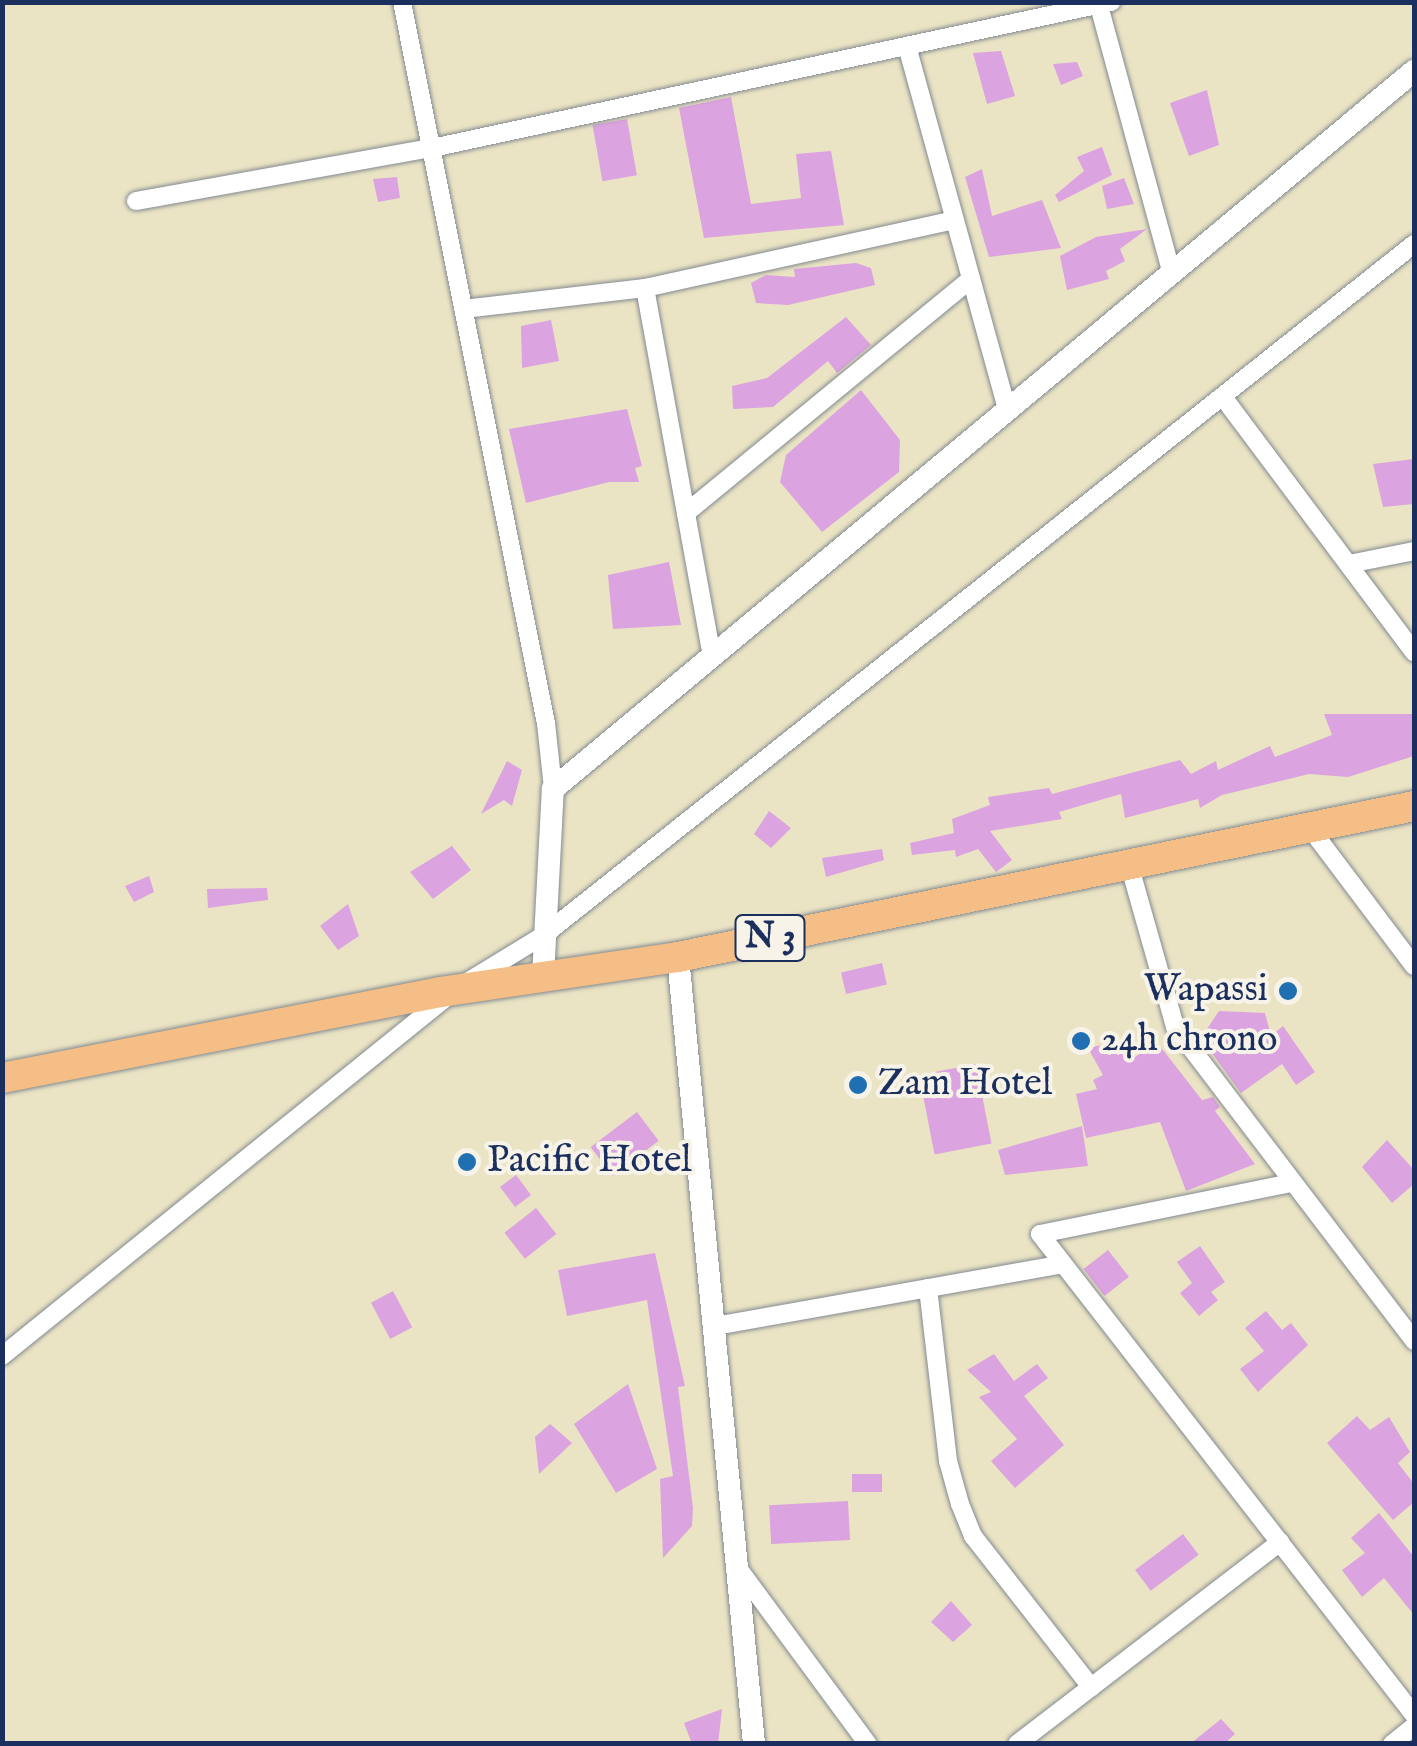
<!DOCTYPE html>
<style>
body{margin:0}
#map{position:relative;width:1417px;height:1746px;overflow:hidden;background:#ebe4c4;font-family:"IM FELL English",serif}
div>[style]{position:absolute}
.building>*{inset:0;background:#dba3e0;transform-origin:0 0}
.roads{filter:drop-shadow(0 0 2px #838a91) drop-shadow(0 0 2px #838a91)}
.minor>*{height:18px;margin:-9px;padding:0 9px;transform-origin:9px;border-radius:9px;background:#fff}
.tertiary>*{height:22px;margin:-11px;padding:0 11px;transform-origin:11px;border-radius:11px;background:#fff}
.primary>*{height:30px;margin:-15px;padding:0 15px;transform-origin:15px;border-radius:15px;background:#f5be86}
.dots>*{width:28px;height:28px;translate:-50% -50%;box-sizing:border-box;border:5px solid #f7f3e8;border-radius:50%}
span{translate:-50% -50%;white-space:nowrap;text-align:center;line-height:1.15;-webkit-text-stroke:8px #f7f3e8;paint-order:stroke}
.shield-label span{padding:2px 8px;background:#f7f3e8;border:2px solid;border-radius:8px;-webkit-text-stroke-width:0}
.shield-label{font-size:35px;color:#1b2f5e;font-weight:700}
.poi-label{font-size:38px;color:#1b2f5e}
.right{translate:-100% -50%;text-align:right}
.left{translate:0 -50%;text-align:left}
.frame{position:absolute;inset:0;border:5px solid #1b2f5e;pointer-events:none}
</style>
<div id="map">
<div class="building">
<i style="clip-path:polygon(1001px 51px,1015px 96px,987px 104px,973px 53px)"></i>
<i style="clip-path:polygon(1077px 62px,1083px 76px,1061px 85px,1053px 64px)"></i>
<i style="clip-path:polygon(1207px 90px,1219px 145px,1189px 156px,1170px 103px)"></i>
<i style="clip-path:polygon(731px 97px,751px 204px,801px 198px,796px 154px,831px 151px,844px 225px,704px 238px,679px 108px)"></i>
<i style="left:627px;top:119px;width:57px;height:35px;rotate:80deg"></i>
<i style="clip-path:polygon(1102px 147px,1112px 175px,1059px 202px,1055px 195px,1084px 171px,1077px 157px)"></i>
<i style="clip-path:polygon(982px 169px,992px 216px,1042px 200px,1061px 248px,989px 257px,965px 177px)"></i>
<i style="clip-path:polygon(397px 177px,400px 198px,378px 202px,373px 179px)"></i>
<i style="clip-path:polygon(1124px 178px,1134px 204px,1107px 209px,1102px 186px)"></i>
<i style="clip-path:polygon(1147px 229px,1120px 249px,1125px 261px,1106px 271px,1109px 279px,1067px 290px,1060px 256px,1096px 237px)"></i>
<i style="clip-path:polygon(856px 263px,871px 268px,875px 285px,788px 305px,756px 303px,751px 283px,766px 275px,795px 277px,794px 269px)"></i>
<i style="clip-path:polygon(846px 317px,871px 345px,837px 373px,828px 361px,773px 407px,733px 409px,732px 386px,767px 378px)"></i>
<i style="clip-path:polygon(551px 320px,559px 361px,522px 368px,521px 326px)"></i>
<i style="clip-path:polygon(861px 390px,900px 440px,899px 472px,822px 532px,780px 482px,786px 455px)"></i>
<i style="clip-path:polygon(627px 409px,642px 466px,635px 468px,639px 482px,609px 482px,526px 503px,509px 429px)"></i>
<i style="clip-path:polygon(1414px 459px,1414px 504px,1383px 507px,1373px 464px)"></i>
<i style="clip-path:polygon(669px 562px,681px 625px,613px 629px,608px 575px)"></i>
<i style="clip-path:polygon(1324px 714px,1414px 714px,1414px 756px,1348px 777px,1309px 774px,1222px 795px,1200px 808px,1198px 799px,1125px 818px,1121px 794px,1059px 812px,1062px 819px,990px 831px,1012px 860px,996px 872px,978px 849px,956px 857px,955px 850px,912px 855px,910px 843px,954px 833px,952px 819px,990px 805px,988px 797px,1049px 788px,1052px 794px,1180px 760px,1191px 774px,1216px 761px,1218px 770px,1270px 746px,1275px 757px,1332px 735px)"></i>
<i style="clip-path:polygon(507px 761px,522px 770px,512px 806px,504px 800px,481px 814px)"></i>
<i style="clip-path:polygon(769px 811px,791px 828px,771px 848px,754px 834px)"></i>
<i style="clip-path:polygon(452px 846px,471px 870px,433px 899px,410px 872px)"></i>
<i style="clip-path:polygon(882px 849px,884px 860px,826px 877px,822px 858px)"></i>
<i style="clip-path:polygon(149px 876px,154px 892px,134px 902px,125px 886px)"></i>
<i style="clip-path:polygon(267px 888px,268px 900px,208px 908px,207px 889px)"></i>
<i style="clip-path:polygon(348px 904px,359px 936px,338px 950px,320px 926px)"></i>
<i style="left:882px;top:963px;width:22px;height:42px;rotate:77deg"></i>
<i style="clip-path:polygon(1219px 1011px,1265px 1013px,1271px 1036px,1283px 1026px,1315px 1072px,1296px 1085px,1282px 1064px,1241px 1093px,1201px 1038px)"></i>
<i style="clip-path:polygon(1130px 1039px,1134px 1058px,1156px 1041px,1202px 1100px,1213px 1097px,1220px 1107px,1215px 1111px,1255px 1164px,1186px 1191px,1160px 1122px,1086px 1138px,1076px 1094px,1097px 1089px,1093px 1080px,1103px 1075px,1088px 1048px)"></i>
<i style="left:976px;top:1064px;width:81px;height:58px;rotate:79deg"></i>
<i style="left:637px;top:1112px;width:36px;height:58px;rotate:53deg"></i>
<i style="clip-path:polygon(1082px 1126px,1088px 1166px,1005px 1175px,998px 1150px)"></i>
<i style="clip-path:polygon(1387px 1140px,1414px 1170px,1414px 1184px,1392px 1203px,1362px 1167px)"></i>
<i style="left:516px;top:1175px;width:25px;height:20px;rotate:53deg"></i>
<i style="left:536px;top:1208px;width:33px;height:40px;rotate:52deg"></i>
<i style="clip-path:polygon(1200px 1246px,1225px 1282px,1211px 1292px,1218px 1300px,1199px 1316px,1180px 1293px,1192px 1283px,1177px 1262px)"></i>
<i style="left:1108px;top:1250px;width:34px;height:31px;rotate:52deg"></i>
<i style="clip-path:polygon(655px 1253px,685px 1386px,678px 1387px,693px 1508px,692px 1526px,663px 1558px,660px 1479px,673px 1476px,647px 1300px,567px 1316px,558px 1270px)"></i>
<i style="left:393px;top:1291px;width:41px;height:25px;rotate:62deg"></i>
<i style="clip-path:polygon(1266px 1311px,1282px 1330px,1291px 1323px,1308px 1345px,1258px 1392px,1240px 1369px,1264px 1351px,1245px 1328px)"></i>
<i style="clip-path:polygon(994px 1354px,1014px 1381px,1037px 1364px,1048px 1378px,1024px 1396px,1064px 1445px,1015px 1488px,991px 1461px,1017px 1439px,979px 1397px,991px 1392px,967px 1370px)"></i>
<i style="clip-path:polygon(628px 1384px,657px 1469px,616px 1493px,574px 1424px)"></i>
<i style="clip-path:polygon(1357px 1416px,1370px 1430px,1389px 1417px,1410px 1452px,1398px 1463px,1414px 1484px,1414px 1502px,1393px 1520px,1327px 1443px)"></i>
<i style="clip-path:polygon(550px 1424px,572px 1443px,539px 1474px,535px 1437px)"></i>
<i style="left:852px;top:1474px;width:30px;height:18px"></i>
<i style="left:848px;top:1501px;width:39px;height:79px;rotate:87deg"></i>
<i style="clip-path:polygon(1379px 1513px,1414px 1557px,1414px 1615px,1384px 1578px,1362px 1597px,1342px 1570px,1365px 1553px,1351px 1538px)"></i>
<i style="left:1183px;top:1534px;width:26px;height:60px;rotate:53deg"></i>
<i style="clip-path:polygon(951px 1601px,972px 1625px,953px 1642px,931px 1622px)"></i>
<i style="clip-path:polygon(722px 1709px,718px 1744px,692px 1744px,684px 1723px)"></i>
<i style="clip-path:polygon(1221px 1719px,1235px 1734px,1224px 1744px,1190px 1744px)"></i>
</div>
<div class="roads">
<div class="minor">
<i style="left:402px;top:2px;width:735px;rotate:78.71deg"></i>
<i style="left:546px;top:723px;width:66px;rotate:83.9deg"></i>
<i style="left:1098px;top:2px;width:282px;rotate:74.8deg"></i>
<i style="left:907px;top:46px;width:377px;rotate:74.6deg"></i>
<i style="left:136px;top:201px;width:301px;rotate:-10.2deg"></i>
<i style="left:432px;top:148px;width:695px;rotate:-12.14deg"></i>
<i style="left:645px;top:288px;width:374px;rotate:79.7deg"></i>
<i style="left:464px;top:309px;width:182px;rotate:-6.6deg"></i>
<i style="left:645px;top:288px;width:317px;rotate:-12.4deg"></i>
<i style="left:1223px;top:397px;width:319px;rotate:53.2deg"></i>
<i style="left:686px;top:513px;width:369px;rotate:-39.4deg"></i>
<i style="left:1349px;top:564px;width:66px;rotate:-11.3deg"></i>
<i style="left:1310px;top:828px;width:173px;rotate:53deg"></i>
<i style="left:1129px;top:864px;width:169px;rotate:74.2deg"></i>
<i style="left:1175px;top:1027px;width:395px;rotate:52.7deg"></i>
<i style="left:469px;top:981px;width:88px;rotate:-31.5deg"></i>
<i style="left:544px;top:935px;width:1111px;rotate:-38.46deg"></i>
<i style="left:1291px;top:1183px;width:256px;rotate:168.5deg"></i>
<i style="left:1040px;top:1234px;width:609px;rotate:52.13deg"></i>
<i style="left:928px;top:1288px;width:174px;rotate:83.4deg"></i>
<i style="left:948px;top:1461px;width:45px;rotate:74.4deg"></i>
<i style="left:960px;top:1504px;width:35px;rotate:68deg"></i>
<i style="left:973px;top:1536px;width:192px;rotate:52deg"></i>
<i style="left:715px;top:1326px;width:353px;rotate:-10.1deg"></i>
<i style="left:2px;top:1356px;width:573px;rotate:-38.91deg"></i>
<i style="left:741px;top:1572px;width:214px;rotate:53.6deg"></i>
<i style="left:1017px;top:1744px;width:332px;rotate:-37.5deg"></i>
<i style="left:1392px;top:1744px;width:28px;rotate:-39deg"></i>
</div>
<div class="tertiary">
<i style="left:678px;top:957px;width:791px;rotate:84.48deg"></i>
<i style="left:543px;top:977px;width:188px;rotate:-87deg"></i>
<i style="left:553px;top:789px;width:1121px;rotate:-39.83deg"></i>
</div>
<div class="primary">
<i style="left:2px;top:1078px;width:447px;rotate:-11.1deg"></i>
<i style="left:441px;top:992px;width:240px;rotate:-8.4deg"></i>
<i style="left:678px;top:957px;width:751px;rotate:-11.59deg"></i>
</div>
</div>
<div class="dots">
<i style="left:1288px;top:991px;background:#1f6fb2"></i>
<i style="left:1081px;top:1041px;background:#1f6fb2"></i>
<i style="left:858px;top:1085px;background:#1f6fb2"></i>
<i style="left:467px;top:1162px;background:#1f6fb2"></i>
</div>
<div class="shield-label">
<span style="left:770px;top:938px">N 3</span>
</div>
<div class="poi-label">
<span class="right" style="left:1268px;top:991px">Wapassi</span>
<span class="left" style="left:1101px;top:1041px">24h chrono</span>
<span class="left" style="left:878px;top:1085px">Zam Hotel</span>
<span class="left" style="left:487px;top:1162px">Pacific Hotel</span>
</div>
<div class="frame"></div>
</div>
